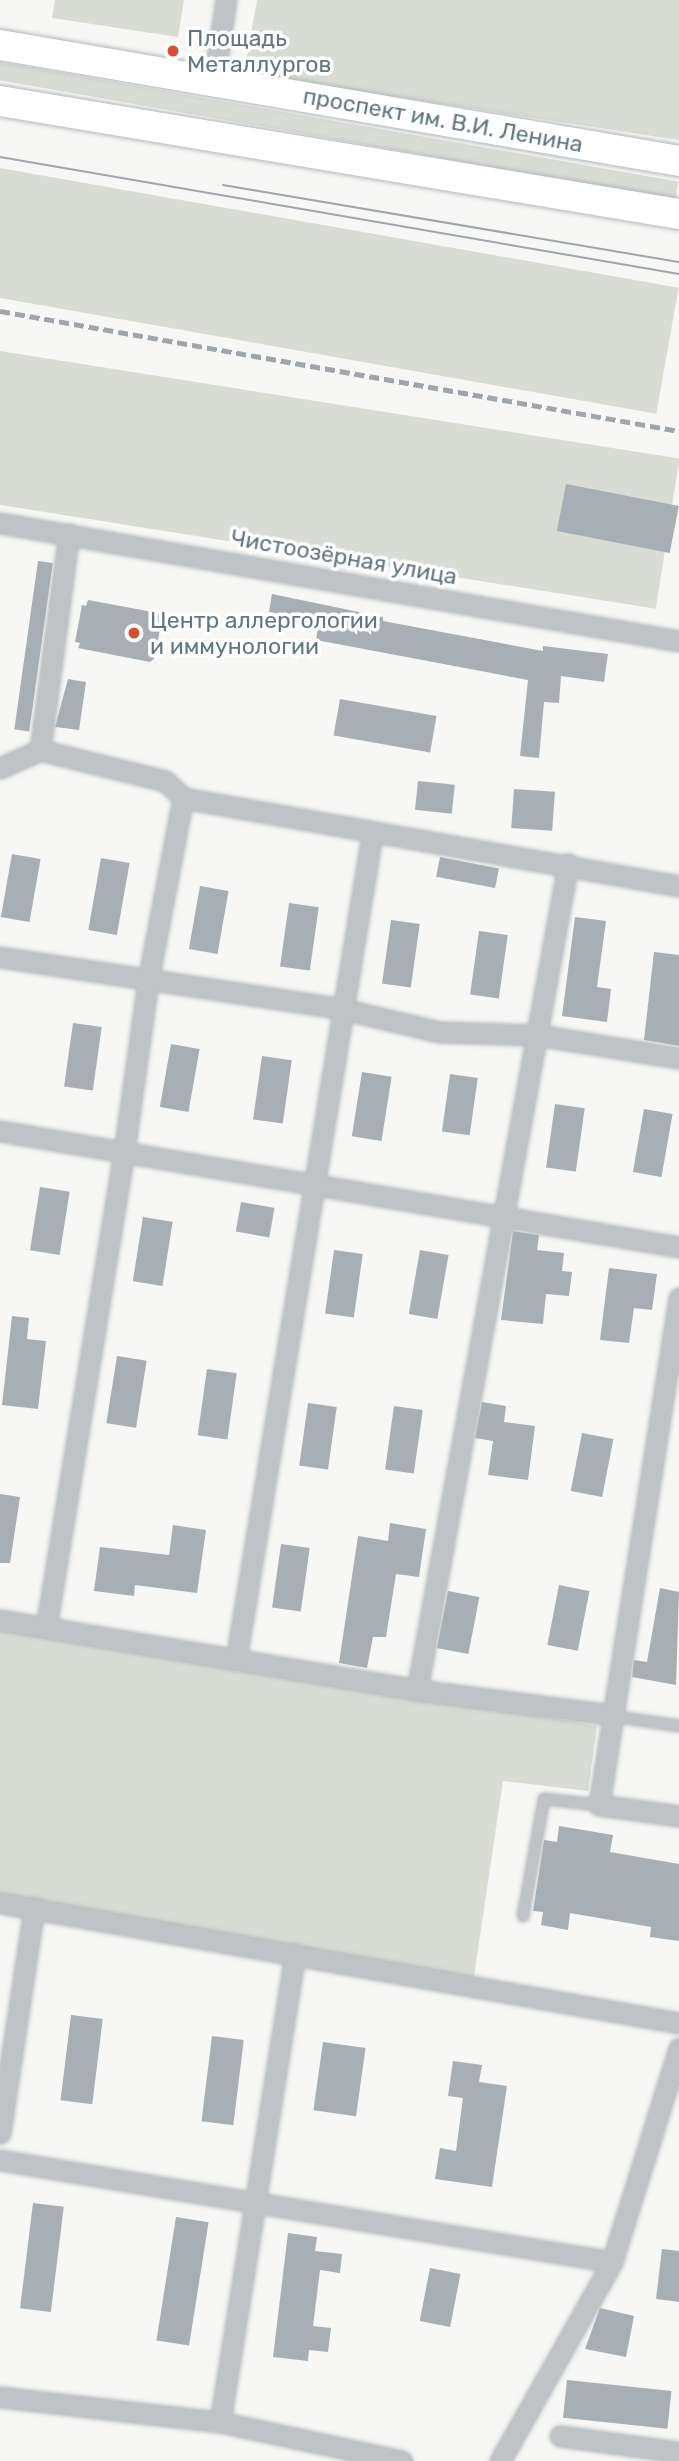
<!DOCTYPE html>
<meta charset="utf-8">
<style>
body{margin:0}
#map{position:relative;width:679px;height:2461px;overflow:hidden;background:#f7f7f5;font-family:Rubik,sans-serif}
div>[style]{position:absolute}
.green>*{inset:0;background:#d8dcd4;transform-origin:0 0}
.building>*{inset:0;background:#a7afb4;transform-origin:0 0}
.roads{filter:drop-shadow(0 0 2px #b2b8bb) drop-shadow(0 0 2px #b2b8bb)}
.service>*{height:10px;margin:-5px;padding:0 5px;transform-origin:5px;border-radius:5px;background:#bfc3c6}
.minor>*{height:19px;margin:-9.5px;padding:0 9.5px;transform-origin:9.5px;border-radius:9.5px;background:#bfc3c6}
.primary>*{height:30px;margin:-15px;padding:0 15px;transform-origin:15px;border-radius:15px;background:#fff}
.tram>*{height:2px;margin:-1px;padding:0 1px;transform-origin:1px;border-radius:1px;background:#9fa6ab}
.rail>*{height:5px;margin-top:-2.5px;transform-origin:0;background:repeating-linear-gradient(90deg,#9fa6ab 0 10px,transparent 0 15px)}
.dots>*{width:19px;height:19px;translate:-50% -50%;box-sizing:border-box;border:4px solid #fff;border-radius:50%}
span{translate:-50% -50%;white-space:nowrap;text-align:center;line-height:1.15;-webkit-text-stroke:7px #fff;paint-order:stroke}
.poi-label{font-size:23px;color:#65757e}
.left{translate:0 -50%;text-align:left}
.street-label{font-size:23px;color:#65757e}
</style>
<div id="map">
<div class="green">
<i style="clip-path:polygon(55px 0,184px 0,178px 37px,52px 18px)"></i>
<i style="clip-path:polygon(257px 0,679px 0,679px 140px,244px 74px)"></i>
<i style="left:0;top:62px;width:689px;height:18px;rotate:10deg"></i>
<i style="left:0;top:168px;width:689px;height:128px;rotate:10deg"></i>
<i style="left:0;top:351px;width:688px;height:152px;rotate:9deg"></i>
<i style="clip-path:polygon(0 1624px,597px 1726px,588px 1791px,503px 1781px,473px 1983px,0 1900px)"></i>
</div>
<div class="building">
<i style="left:566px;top:484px;width:115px;height:48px;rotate:11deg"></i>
<i style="left:38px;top:561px;width:15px;height:170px;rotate:8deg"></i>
<i style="clip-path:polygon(272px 594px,383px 617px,383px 621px,543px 651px,543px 646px,608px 654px,604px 682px,561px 676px,559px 703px,544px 702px,539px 758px,520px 756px,528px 680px,316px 640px,319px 622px,269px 612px)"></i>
<i style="clip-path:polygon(88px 600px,158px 613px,161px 620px,156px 657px,150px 662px,78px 648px,80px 643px,75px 642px,82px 605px,86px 606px)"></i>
<i style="clip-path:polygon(68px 679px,86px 682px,79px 730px,55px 727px)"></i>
<i style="left:340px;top:699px;width:98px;height:37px;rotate:10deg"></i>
<i style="left:418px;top:781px;width:37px;height:29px;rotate:6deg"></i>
<i style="left:514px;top:789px;width:41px;height:39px;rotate:4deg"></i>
<i style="left:12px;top:854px;width:29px;height:64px;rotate:10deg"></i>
<i style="left:440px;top:857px;width:60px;height:20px;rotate:11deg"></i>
<i style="left:101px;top:858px;width:29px;height:73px;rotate:10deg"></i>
<i style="left:200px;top:886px;width:29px;height:64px;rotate:10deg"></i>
<i style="left:289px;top:903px;width:30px;height:64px;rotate:8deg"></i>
<i style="clip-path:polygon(575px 917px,606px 921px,597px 987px,611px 989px,607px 1022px,562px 1016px)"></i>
<i style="left:391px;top:920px;width:29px;height:64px;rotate:8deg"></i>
<i style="left:479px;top:931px;width:29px;height:64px;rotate:8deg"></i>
<i style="clip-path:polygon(654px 952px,679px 955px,679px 1046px,644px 1040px)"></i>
<i style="left:73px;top:1023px;width:29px;height:64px;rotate:8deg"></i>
<i style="left:171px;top:1044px;width:29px;height:64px;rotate:10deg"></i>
<i style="left:262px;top:1056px;width:30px;height:64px;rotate:8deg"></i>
<i style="left:362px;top:1072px;width:30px;height:65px;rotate:9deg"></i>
<i style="left:450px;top:1074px;width:28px;height:58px;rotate:8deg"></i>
<i style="left:555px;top:1104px;width:30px;height:64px;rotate:8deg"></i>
<i style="left:644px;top:1109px;width:29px;height:64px;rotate:10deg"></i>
<i style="left:40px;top:1187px;width:30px;height:64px;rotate:9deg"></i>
<i style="left:241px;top:1202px;width:34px;height:30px;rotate:10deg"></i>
<i style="left:143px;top:1217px;width:30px;height:65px;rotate:9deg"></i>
<i style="clip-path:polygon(513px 1231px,539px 1235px,537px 1250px,564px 1253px,562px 1271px,572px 1272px,569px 1296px,546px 1294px,543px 1324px,501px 1320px)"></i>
<i style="left:334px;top:1250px;width:29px;height:64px;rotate:8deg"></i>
<i style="left:420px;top:1250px;width:29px;height:65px;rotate:10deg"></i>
<i style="clip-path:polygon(609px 1268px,657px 1274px,652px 1310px,634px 1308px,629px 1343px,600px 1340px)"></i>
<i style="clip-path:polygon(12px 1316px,29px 1318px,27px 1339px,46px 1341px,38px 1409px,2px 1405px)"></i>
<i style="left:117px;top:1356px;width:30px;height:68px;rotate:9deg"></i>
<i style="left:207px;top:1369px;width:30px;height:67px;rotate:8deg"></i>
<i style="clip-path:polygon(482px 1402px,506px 1406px,504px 1422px,535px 1426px,528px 1480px,488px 1475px,493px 1441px,475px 1438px)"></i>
<i style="left:308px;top:1403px;width:29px;height:63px;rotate:8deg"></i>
<i style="left:394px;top:1406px;width:29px;height:64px;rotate:8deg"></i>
<i style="left:582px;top:1433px;width:32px;height:59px;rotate:11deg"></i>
<i style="clip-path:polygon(0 1494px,20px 1497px,10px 1563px,0 1563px)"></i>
<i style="clip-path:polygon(390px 1523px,426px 1529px,419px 1577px,396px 1574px,386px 1637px,373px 1637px,367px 1668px,339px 1663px,358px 1536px,388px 1541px)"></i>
<i style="clip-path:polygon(173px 1525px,206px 1530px,197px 1593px,135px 1585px,134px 1596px,94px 1591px,100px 1547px,169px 1555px)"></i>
<i style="left:281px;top:1544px;width:29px;height:64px;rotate:8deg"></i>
<i style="left:559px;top:1585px;width:31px;height:61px;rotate:11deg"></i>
<i style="clip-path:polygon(660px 1588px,679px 1592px,676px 1685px,632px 1677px,634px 1660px,647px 1662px)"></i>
<i style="left:448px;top:1591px;width:32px;height:58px;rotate:11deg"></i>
<i style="clip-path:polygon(559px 1826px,613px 1835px,610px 1852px,679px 1864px,679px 1941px,650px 1937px,651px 1927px,570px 1913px,568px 1930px,541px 1925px,543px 1912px,533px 1911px,544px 1840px,557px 1842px)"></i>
<i style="left:71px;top:2015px;width:32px;height:86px;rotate:7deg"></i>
<i style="left:212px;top:2036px;width:32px;height:86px;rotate:7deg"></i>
<i style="left:323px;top:2042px;width:43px;height:69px;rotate:8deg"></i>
<i style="clip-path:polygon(453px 2061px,482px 2065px,479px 2082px,507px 2086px,492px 2187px,435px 2179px,440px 2148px,456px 2151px,463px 2098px,448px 2096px)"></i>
<i style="left:33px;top:2203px;width:31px;height:106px;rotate:7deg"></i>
<i style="left:176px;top:2217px;width:33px;height:125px;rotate:9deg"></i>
<i style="clip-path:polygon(288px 2233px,317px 2237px,315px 2251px,342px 2254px,340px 2273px,320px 2270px,313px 2326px,331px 2328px,328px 2352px,309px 2350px,308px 2361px,273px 2357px)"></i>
<i style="clip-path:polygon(662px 2249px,679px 2251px,679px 2302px,656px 2299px)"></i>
<i style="left:430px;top:2268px;width:31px;height:54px;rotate:11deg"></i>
<i style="clip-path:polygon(600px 2308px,634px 2316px,626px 2357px,585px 2349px)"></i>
<i style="left:567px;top:2380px;width:105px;height:38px;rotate:6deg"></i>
</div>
<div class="roads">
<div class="service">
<i style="left:611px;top:1716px;width:69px;rotate:8.4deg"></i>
<i style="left:523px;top:1916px;width:119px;rotate:-79.8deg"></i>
<i style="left:544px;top:1799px;width:55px;rotate:6.2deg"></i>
</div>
<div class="minor">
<i style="left:214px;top:80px;width:81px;rotate:-81.5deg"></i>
<i style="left:0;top:523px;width:689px;rotate:9.86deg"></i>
<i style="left:40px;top:750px;width:129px;rotate:13.9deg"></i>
<i style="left:165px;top:781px;width:25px;rotate:43deg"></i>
<i style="left:183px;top:798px;width:504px;rotate:10.06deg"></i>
<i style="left:0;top:768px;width:44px;rotate:-24.2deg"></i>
<i style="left:40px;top:750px;width:218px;rotate:-82.4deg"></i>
<i style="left:0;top:957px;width:346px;rotate:8.6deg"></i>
<i style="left:342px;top:1009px;width:100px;rotate:13.3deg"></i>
<i style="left:439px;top:1032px;width:98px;rotate:1.8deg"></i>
<i style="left:537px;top:1035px;width:144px;rotate:9.2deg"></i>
<i style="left:0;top:1131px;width:689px;rotate:9.69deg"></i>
<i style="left:679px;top:1298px;width:513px;rotate:98.97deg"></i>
<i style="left:599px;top:1805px;width:81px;rotate:7.8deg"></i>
<i style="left:0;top:1620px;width:423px;rotate:9.5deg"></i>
<i style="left:417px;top:1690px;width:196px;rotate:7.3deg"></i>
<i style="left:46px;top:1628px;width:482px;rotate:-80.7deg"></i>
<i style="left:124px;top:1152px;width:173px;rotate:-82deg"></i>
<i style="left:148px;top:981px;width:186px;rotate:-79.2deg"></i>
<i style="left:236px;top:1660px;width:836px;rotate:-80.64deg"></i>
<i style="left:417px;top:1690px;width:840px;rotate:-79.64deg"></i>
<i style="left:0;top:1903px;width:690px;rotate:10.02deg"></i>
<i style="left:0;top:2133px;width:228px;rotate:-81.4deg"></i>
<i style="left:0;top:2160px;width:620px;rotate:9.46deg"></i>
<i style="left:0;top:2397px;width:221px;rotate:6.5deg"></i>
<i style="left:220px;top:2422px;width:186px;rotate:12.1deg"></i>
<i style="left:220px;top:2422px;width:474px;rotate:-80.9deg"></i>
<i style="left:560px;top:2436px;width:120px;rotate:7.7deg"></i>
<i style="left:500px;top:2461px;width:228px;rotate:-60.6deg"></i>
<i style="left:612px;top:2262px;width:224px;rotate:-72.6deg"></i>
</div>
<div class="primary">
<i style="left:0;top:45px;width:689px;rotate:9.69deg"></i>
<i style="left:0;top:101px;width:688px;rotate:9.45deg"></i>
</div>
</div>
<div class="tram">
<i style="left:0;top:157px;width:689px;rotate:9.78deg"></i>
<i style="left:223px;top:185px;width:462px;rotate:9.6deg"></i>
</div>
<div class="rail">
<i style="left:0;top:311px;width:690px;rotate:10.02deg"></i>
</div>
<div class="dots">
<i style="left:173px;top:51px;background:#d64e36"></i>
<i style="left:134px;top:633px;background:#d64e36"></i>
</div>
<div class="poi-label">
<span class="left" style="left:187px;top:51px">Площадь<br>Металлургов</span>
<span class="left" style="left:150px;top:633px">Центр аллергологии<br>и иммунологии</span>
</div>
<div class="street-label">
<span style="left:443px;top:120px;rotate:10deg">проспект им. В.И. Ленина</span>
<span style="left:344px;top:557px;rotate:10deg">Чистоозёрная улица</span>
</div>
</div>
